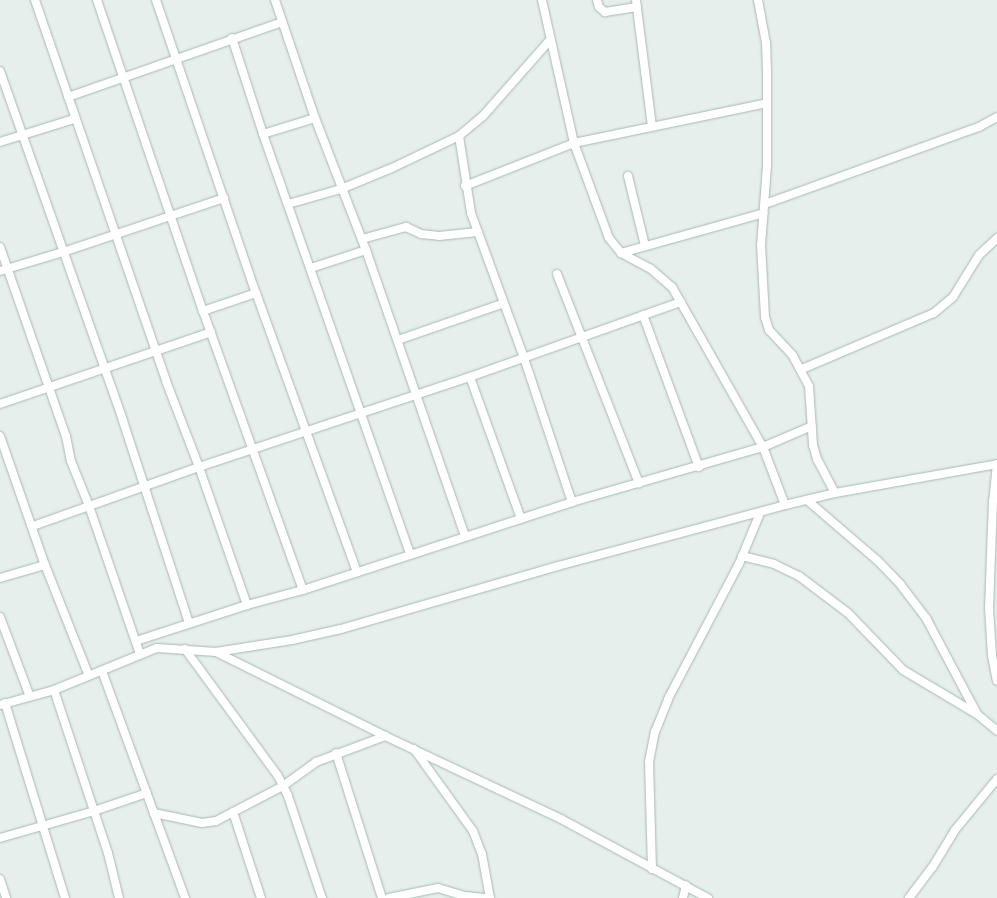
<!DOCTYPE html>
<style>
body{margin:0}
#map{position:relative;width:997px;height:898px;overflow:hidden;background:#e6efeb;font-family:Ubuntu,sans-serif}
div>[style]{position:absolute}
.roads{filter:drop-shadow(0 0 1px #a8b8b2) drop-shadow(0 0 1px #a8b8b2)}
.minor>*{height:8px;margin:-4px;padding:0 4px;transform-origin:4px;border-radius:4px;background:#fff}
span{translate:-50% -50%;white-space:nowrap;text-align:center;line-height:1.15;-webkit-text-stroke:4.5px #f7fbf9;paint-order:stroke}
</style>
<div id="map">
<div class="roads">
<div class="minor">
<i style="left:35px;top:0;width:403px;rotate:71deg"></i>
<i style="left:166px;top:381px;width:92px;rotate:69deg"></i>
<i style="left:199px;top:467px;width:146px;rotate:70.8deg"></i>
<i style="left:97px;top:0;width:329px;rotate:71.2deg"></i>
<i style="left:203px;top:311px;width:296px;rotate:70.3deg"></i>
<i style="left:156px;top:0;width:310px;rotate:71.2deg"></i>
<i style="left:256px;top:293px;width:297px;rotate:70.1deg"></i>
<i style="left:275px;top:0;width:125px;rotate:71.3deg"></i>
<i style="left:315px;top:118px;width:142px;rotate:68.9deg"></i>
<i style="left:366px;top:250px;width:303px;rotate:70.9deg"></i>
<i style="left:542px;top:0;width:147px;rotate:77.4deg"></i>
<i style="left:574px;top:143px;width:101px;rotate:69.8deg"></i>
<i style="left:609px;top:238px;width:19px;rotate:51deg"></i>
<i style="left:621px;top:253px;width:34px;rotate:28deg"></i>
<i style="left:651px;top:269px;width:28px;rotate:41deg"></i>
<i style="left:672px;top:287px;width:184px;rotate:60.4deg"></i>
<i style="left:763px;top:447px;width:62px;rotate:69.2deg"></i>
<i style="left:597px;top:0;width:7px;rotate:74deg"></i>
<i style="left:599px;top:7px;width:8px;rotate:40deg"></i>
<i style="left:605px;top:12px;width:32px;rotate:-9deg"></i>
<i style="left:636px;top:0;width:127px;rotate:82.8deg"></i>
<i style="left:758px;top:0;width:44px;rotate:79.5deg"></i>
<i style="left:766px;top:43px;width:26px;rotate:88deg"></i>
<i style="left:767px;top:69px;width:97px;rotate:90deg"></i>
<i style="left:767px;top:166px;width:79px;rotate:94.3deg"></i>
<i style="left:761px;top:245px;width:72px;rotate:86.8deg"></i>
<i style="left:765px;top:317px;width:14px;rotate:73deg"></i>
<i style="left:769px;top:330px;width:35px;rotate:47deg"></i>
<i style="left:793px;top:356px;width:34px;rotate:62deg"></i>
<i style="left:809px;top:386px;width:59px;rotate:86.1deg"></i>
<i style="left:813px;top:445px;width:15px;rotate:74deg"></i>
<i style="left:817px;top:459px;width:38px;rotate:62deg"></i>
<i style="left:232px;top:38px;width:101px;rotate:72.1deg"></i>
<i style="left:263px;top:134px;width:445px;rotate:70.7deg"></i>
<i style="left:0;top:71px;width:371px;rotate:70.6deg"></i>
<i style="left:123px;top:421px;width:213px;rotate:71.9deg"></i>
<i style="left:68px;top:97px;width:227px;rotate:-19.3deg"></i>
<i style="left:263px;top:134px;width:54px;rotate:-17.1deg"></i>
<i style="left:459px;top:136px;width:78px;rotate:81.1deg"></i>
<i style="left:471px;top:213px;width:154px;rotate:69.9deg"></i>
<i style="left:524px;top:358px;width:152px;rotate:71.6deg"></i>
<i style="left:0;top:142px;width:77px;rotate:-17.3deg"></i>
<i style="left:628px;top:176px;width:72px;rotate:76.3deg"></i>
<i style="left:465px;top:186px;width:117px;rotate:-21.5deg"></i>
<i style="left:574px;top:143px;width:197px;rotate:-11.7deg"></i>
<i style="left:288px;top:204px;width:55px;rotate:-15.8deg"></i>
<i style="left:341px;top:189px;width:55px;rotate:-22.4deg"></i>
<i style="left:392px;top:168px;width:74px;rotate:-25.5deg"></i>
<i style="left:459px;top:136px;width:31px;rotate:-40deg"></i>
<i style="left:483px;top:116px;width:101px;rotate:-48.6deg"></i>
<i style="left:765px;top:204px;width:227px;rotate:-19.8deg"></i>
<i style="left:979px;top:127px;width:21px;rotate:-29deg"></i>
<i style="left:362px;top:239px;width:46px;rotate:-15.3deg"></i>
<i style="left:406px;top:227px;width:17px;rotate:25deg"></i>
<i style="left:421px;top:234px;width:18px;rotate:6deg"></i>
<i style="left:439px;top:236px;width:39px;rotate:-6deg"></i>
<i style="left:0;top:247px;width:200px;rotate:70.8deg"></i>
<i style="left:66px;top:436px;width:25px;rotate:79deg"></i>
<i style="left:71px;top:461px;width:48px;rotate:68.2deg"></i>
<i style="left:89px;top:506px;width:157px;rotate:71deg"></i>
<i style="left:621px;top:253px;width:148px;rotate:-15.6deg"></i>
<i style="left:311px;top:268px;width:58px;rotate:-18.1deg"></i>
<i style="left:0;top:271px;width:66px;rotate:-16.8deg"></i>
<i style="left:63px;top:252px;width:170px;rotate:-18.5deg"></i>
<i style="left:557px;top:274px;width:225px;rotate:68.6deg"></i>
<i style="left:203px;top:311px;width:56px;rotate:-18.8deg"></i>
<i style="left:643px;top:315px;width:162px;rotate:69.8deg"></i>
<i style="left:398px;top:340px;width:112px;rotate:-19.2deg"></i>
<i style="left:802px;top:369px;width:143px;rotate:-23deg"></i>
<i style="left:934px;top:313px;width:25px;rotate:-40deg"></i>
<i style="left:953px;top:297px;width:49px;rotate:-58.2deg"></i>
<i style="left:979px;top:255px;width:25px;rotate:-43deg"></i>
<i style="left:470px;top:377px;width:151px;rotate:70.2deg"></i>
<i style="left:0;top:404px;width:223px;rotate:-18.8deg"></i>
<i style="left:0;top:436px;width:137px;rotate:70.8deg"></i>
<i style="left:45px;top:565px;width:119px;rotate:68.4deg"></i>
<i style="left:997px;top:464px;width:36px;rotate:96deg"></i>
<i style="left:993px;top:500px;width:108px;rotate:92.1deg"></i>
<i style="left:989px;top:608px;width:48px;rotate:86.4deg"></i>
<i style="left:992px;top:656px;width:25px;rotate:79deg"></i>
<i style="left:807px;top:500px;width:94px;rotate:40.7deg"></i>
<i style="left:878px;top:561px;width:32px;rotate:46deg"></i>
<i style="left:900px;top:584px;width:43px;rotate:52.6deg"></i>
<i style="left:926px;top:618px;width:109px;rotate:62deg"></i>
<i style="left:977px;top:714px;width:26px;rotate:40deg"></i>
<i style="left:33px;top:526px;width:176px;rotate:-19.6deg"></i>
<i style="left:199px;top:467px;width:286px;rotate:-18.4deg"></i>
<i style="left:470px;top:377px;width:224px;rotate:-19.6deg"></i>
<i style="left:742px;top:556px;width:33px;rotate:14deg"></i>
<i style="left:774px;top:564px;width:28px;rotate:26deg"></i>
<i style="left:799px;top:576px;width:61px;rotate:37.1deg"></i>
<i style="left:848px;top:613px;width:79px;rotate:46deg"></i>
<i style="left:903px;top:670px;width:84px;rotate:30.8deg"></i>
<i style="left:0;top:578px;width:47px;rotate:-16.1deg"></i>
<i style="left:0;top:617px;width:85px;rotate:69.4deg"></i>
<i style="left:136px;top:641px;width:117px;rotate:-18deg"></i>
<i style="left:247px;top:605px;width:58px;rotate:-15deg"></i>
<i style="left:303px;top:590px;width:283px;rotate:-18.1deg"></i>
<i style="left:572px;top:502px;width:199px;rotate:-16.1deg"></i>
<i style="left:763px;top:447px;width:53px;rotate:-23.2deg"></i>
<i style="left:185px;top:649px;width:157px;rotate:53.8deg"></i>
<i style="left:278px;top:776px;width:22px;rotate:63deg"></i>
<i style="left:288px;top:796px;width:108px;rotate:71.6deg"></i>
<i style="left:216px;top:652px;width:189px;rotate:26.4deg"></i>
<i style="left:385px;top:736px;width:195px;rotate:25.2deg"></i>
<i style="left:561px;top:819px;width:167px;rotate:28.3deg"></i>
<i style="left:102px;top:671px;width:242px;rotate:69.9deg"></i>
<i style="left:54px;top:690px;width:172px;rotate:71.7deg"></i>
<i style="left:108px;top:853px;width:46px;rotate:76.3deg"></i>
<i style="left:5px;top:703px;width:204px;rotate:72.9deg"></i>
<i style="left:0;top:705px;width:56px;rotate:-15.5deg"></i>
<i style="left:54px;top:690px;width:111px;rotate:-22.2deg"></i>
<i style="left:157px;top:648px;width:59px;rotate:3.9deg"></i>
<i style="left:216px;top:652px;width:77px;rotate:-9deg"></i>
<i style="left:292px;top:640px;width:50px;rotate:-12.7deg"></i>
<i style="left:341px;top:629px;width:226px;rotate:-16.2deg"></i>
<i style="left:558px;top:566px;width:235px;rotate:-15deg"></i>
<i style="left:785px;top:505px;width:51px;rotate:-13.5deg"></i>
<i style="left:835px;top:493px;width:165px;rotate:-10.1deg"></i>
<i style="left:414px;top:749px;width:101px;rotate:54.3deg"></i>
<i style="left:473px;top:831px;width:25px;rotate:69deg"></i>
<i style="left:482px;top:854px;width:45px;rotate:79.7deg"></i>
<i style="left:336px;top:753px;width:152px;rotate:72.4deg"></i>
<i style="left:233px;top:812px;width:90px;rotate:72deg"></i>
<i style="left:154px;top:813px;width:49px;rotate:11.8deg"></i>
<i style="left:202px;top:823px;width:14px;rotate:-8deg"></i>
<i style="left:216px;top:821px;width:76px;rotate:-27.6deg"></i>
<i style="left:283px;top:786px;width:41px;rotate:-36deg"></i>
<i style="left:316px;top:762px;width:74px;rotate:-20.6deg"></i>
<i style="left:0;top:838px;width:98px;rotate:-16deg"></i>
<i style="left:94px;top:811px;width:56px;rotate:-18.8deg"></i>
<i style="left:652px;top:869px;width:107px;rotate:-91.6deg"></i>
<i style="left:649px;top:762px;width:31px;rotate:-79deg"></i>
<i style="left:655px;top:732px;width:35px;rotate:-68deg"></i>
<i style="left:668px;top:699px;width:153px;rotate:-62.3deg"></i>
<i style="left:739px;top:564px;width:55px;rotate:-67.6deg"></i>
<i style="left:0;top:879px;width:20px;rotate:72deg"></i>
<i style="left:389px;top:898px;width:50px;rotate:-11.5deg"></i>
<i style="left:438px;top:888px;width:28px;rotate:17deg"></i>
<i style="left:465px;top:896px;width:19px;rotate:6deg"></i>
<i style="left:683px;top:898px;width:13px;rotate:-77deg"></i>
<i style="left:909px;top:898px;width:38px;rotate:-53deg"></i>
<i style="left:932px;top:868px;width:44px;rotate:-58.8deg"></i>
<i style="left:955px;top:830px;width:66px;rotate:-50.5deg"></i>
</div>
</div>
</div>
